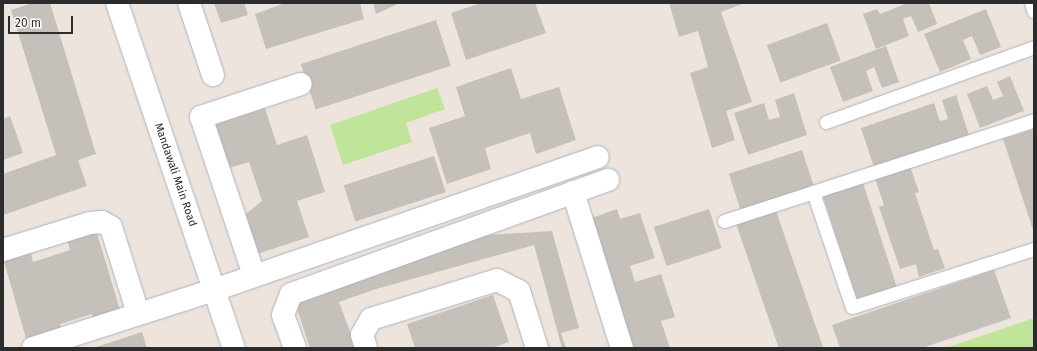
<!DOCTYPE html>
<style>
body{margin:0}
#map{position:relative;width:1037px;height:351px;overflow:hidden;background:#eee4de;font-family:"Fira Sans",sans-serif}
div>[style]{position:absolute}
.green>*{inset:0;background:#c0e59a}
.building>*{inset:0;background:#c6c0ba;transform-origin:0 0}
.roads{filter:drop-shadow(0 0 1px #aeb4bc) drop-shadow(0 0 1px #aeb4bc)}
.service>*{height:13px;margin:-6.5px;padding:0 6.5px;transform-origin:6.5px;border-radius:6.5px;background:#fff}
.minor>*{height:22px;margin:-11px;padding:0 11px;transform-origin:11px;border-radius:11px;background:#fff}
.tertiary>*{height:22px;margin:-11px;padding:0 11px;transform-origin:11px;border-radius:11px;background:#fff}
span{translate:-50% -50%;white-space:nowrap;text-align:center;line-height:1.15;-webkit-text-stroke:3px #fff;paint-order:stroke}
.street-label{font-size:11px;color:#2c2c2c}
.frame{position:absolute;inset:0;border:4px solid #2c2c2c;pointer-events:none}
.scale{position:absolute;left:8px;top:16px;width:65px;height:18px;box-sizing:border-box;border:2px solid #2c2c2c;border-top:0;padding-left:5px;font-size:12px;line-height:14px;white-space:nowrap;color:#2c2c2c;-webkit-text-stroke:3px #fff;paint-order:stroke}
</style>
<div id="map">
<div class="green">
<i style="clip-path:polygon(437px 88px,445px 109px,406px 123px,412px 142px,343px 165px,330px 125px)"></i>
<i style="clip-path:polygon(1034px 318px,1034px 348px,946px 348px)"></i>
</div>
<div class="building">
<i style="clip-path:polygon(32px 3px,50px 3px,96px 154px,78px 160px,87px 186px,3px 215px,3px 174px,56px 155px,11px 10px)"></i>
<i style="clip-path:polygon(214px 3px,244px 3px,248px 15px,221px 23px)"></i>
<i style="clip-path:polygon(285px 3px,360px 3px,364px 19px,266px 49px,255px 14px)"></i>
<i style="clip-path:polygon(373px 3px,400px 3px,376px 14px)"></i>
<i style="clip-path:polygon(481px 3px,535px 3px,546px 33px,466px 60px,451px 13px)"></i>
<i style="clip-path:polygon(669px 3px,745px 3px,721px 12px,752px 102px,726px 111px,735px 140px,712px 148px,690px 73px,708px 67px,698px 31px,679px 37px)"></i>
<i style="clip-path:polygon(908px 3px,929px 3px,937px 24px,918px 32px,911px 16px,903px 19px,909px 36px,876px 49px,863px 14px,877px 9px,880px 14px)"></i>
<i style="clip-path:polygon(986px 9px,1001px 47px,980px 55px,972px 36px,963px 40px,971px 59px,940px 72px,924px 34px)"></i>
<i style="left:436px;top:20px;width:48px;height:142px;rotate:72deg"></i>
<i style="left:827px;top:23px;width:40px;height:64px;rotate:70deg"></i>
<i style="clip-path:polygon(886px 46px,899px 82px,882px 88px,874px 67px,866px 71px,873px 91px,843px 102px,830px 67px)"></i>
<i style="clip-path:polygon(511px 68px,521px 99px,559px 87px,576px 140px,536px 154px,530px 133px,485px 148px,491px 169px,447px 184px,429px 128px,465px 116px,456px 87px)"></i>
<i style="clip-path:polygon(1010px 76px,1024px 111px,980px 128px,967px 94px,987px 86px,993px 100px,1003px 96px,997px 82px)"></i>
<i style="clip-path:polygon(794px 93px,807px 135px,748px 155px,734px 113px,764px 103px,769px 120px,780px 117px,775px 100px)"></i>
<i style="clip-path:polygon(956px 95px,969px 135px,874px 167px,861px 128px,934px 103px,940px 121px,948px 119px,942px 100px)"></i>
<i style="clip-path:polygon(265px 108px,277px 145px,307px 135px,325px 192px,297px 201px,309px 237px,254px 255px,241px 218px,262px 201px,249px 162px,226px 169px,211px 126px)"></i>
<i style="clip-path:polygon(10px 116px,23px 153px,3px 160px,3px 119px)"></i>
<i style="clip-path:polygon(1034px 129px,1034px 233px,1003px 139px)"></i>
<i style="left:802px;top:150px;width:40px;height:77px;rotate:72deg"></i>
<i style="left:434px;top:156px;width:38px;height:95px;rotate:72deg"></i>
<i style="clip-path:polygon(910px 166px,919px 192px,915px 193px,934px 250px,938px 249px,945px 268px,919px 277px,916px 264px,900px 269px,879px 207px,884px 205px,875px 178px)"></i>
<i style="left:863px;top:183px;width:111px;height:42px;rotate:72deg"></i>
<i style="clip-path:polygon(617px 209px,620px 219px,640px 213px,655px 258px,630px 266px,635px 282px,661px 274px,675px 317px,661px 321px,670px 348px,629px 348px,586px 220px)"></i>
<i style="left:709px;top:209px;width:41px;height:58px;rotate:72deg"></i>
<i style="left:776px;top:211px;width:145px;height:42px;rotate:71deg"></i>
<i style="clip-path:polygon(96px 230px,121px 313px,95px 321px,92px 314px,60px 324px,62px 331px,27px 342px,3px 258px,30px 250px,33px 262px,70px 250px,67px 239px)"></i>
<i style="clip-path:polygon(552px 231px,579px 328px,561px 333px,566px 348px,562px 348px,534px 245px,376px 289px,339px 302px,356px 348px,310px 348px,295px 303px,487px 235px)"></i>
<i style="clip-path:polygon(994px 270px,1011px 318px,922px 348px,840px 348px,832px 325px)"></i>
<i style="clip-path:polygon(493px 295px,509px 342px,492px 348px,415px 348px,407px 324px)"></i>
<i style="clip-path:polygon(142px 332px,147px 348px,93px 348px)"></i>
</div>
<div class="roads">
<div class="service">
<i style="left:1031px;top:3px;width:9px;rotate:72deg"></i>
<i style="left:826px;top:122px;width:221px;rotate:-19.8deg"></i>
<i style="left:813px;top:192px;width:121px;rotate:71.3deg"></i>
<i style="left:852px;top:307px;width:191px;rotate:-17.7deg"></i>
<i style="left:724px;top:221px;width:326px;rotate:-18deg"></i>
</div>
<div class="minor">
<i style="left:189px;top:3px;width:76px;rotate:71.6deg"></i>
<i style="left:573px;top:192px;width:164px;rotate:72.6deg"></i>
<i style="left:3px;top:250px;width:91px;rotate:-17.2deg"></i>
<i style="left:90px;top:223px;width:12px;rotate:-5deg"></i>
<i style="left:102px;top:222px;width:10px;rotate:29deg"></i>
<i style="left:111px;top:227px;width:90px;rotate:72.6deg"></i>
<i style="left:254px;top:275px;width:167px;rotate:-108.5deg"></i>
<i style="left:201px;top:117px;width:105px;rotate:-18.3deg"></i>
<i style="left:33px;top:348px;width:190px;rotate:-17.8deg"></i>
<i style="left:214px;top:290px;width:406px;rotate:-19.1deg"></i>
<i style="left:295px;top:348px;width:35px;rotate:-110deg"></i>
<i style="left:283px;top:315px;width:22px;rotate:-69deg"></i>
<i style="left:291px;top:294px;width:337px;rotate:-19.8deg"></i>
<i style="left:366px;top:348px;width:14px;rotate:-107deg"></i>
<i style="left:362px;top:335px;width:18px;rotate:-61deg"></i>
<i style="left:371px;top:319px;width:132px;rotate:-17.2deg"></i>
<i style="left:497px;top:280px;width:25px;rotate:27deg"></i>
<i style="left:519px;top:291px;width:60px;rotate:72.5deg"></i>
</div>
<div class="tertiary">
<i style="left:117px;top:3px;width:364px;rotate:71.3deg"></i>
</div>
</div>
<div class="street-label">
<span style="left:175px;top:175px;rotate:71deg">Mandawali Main Road</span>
</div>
<div class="frame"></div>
<div class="scale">20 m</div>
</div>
